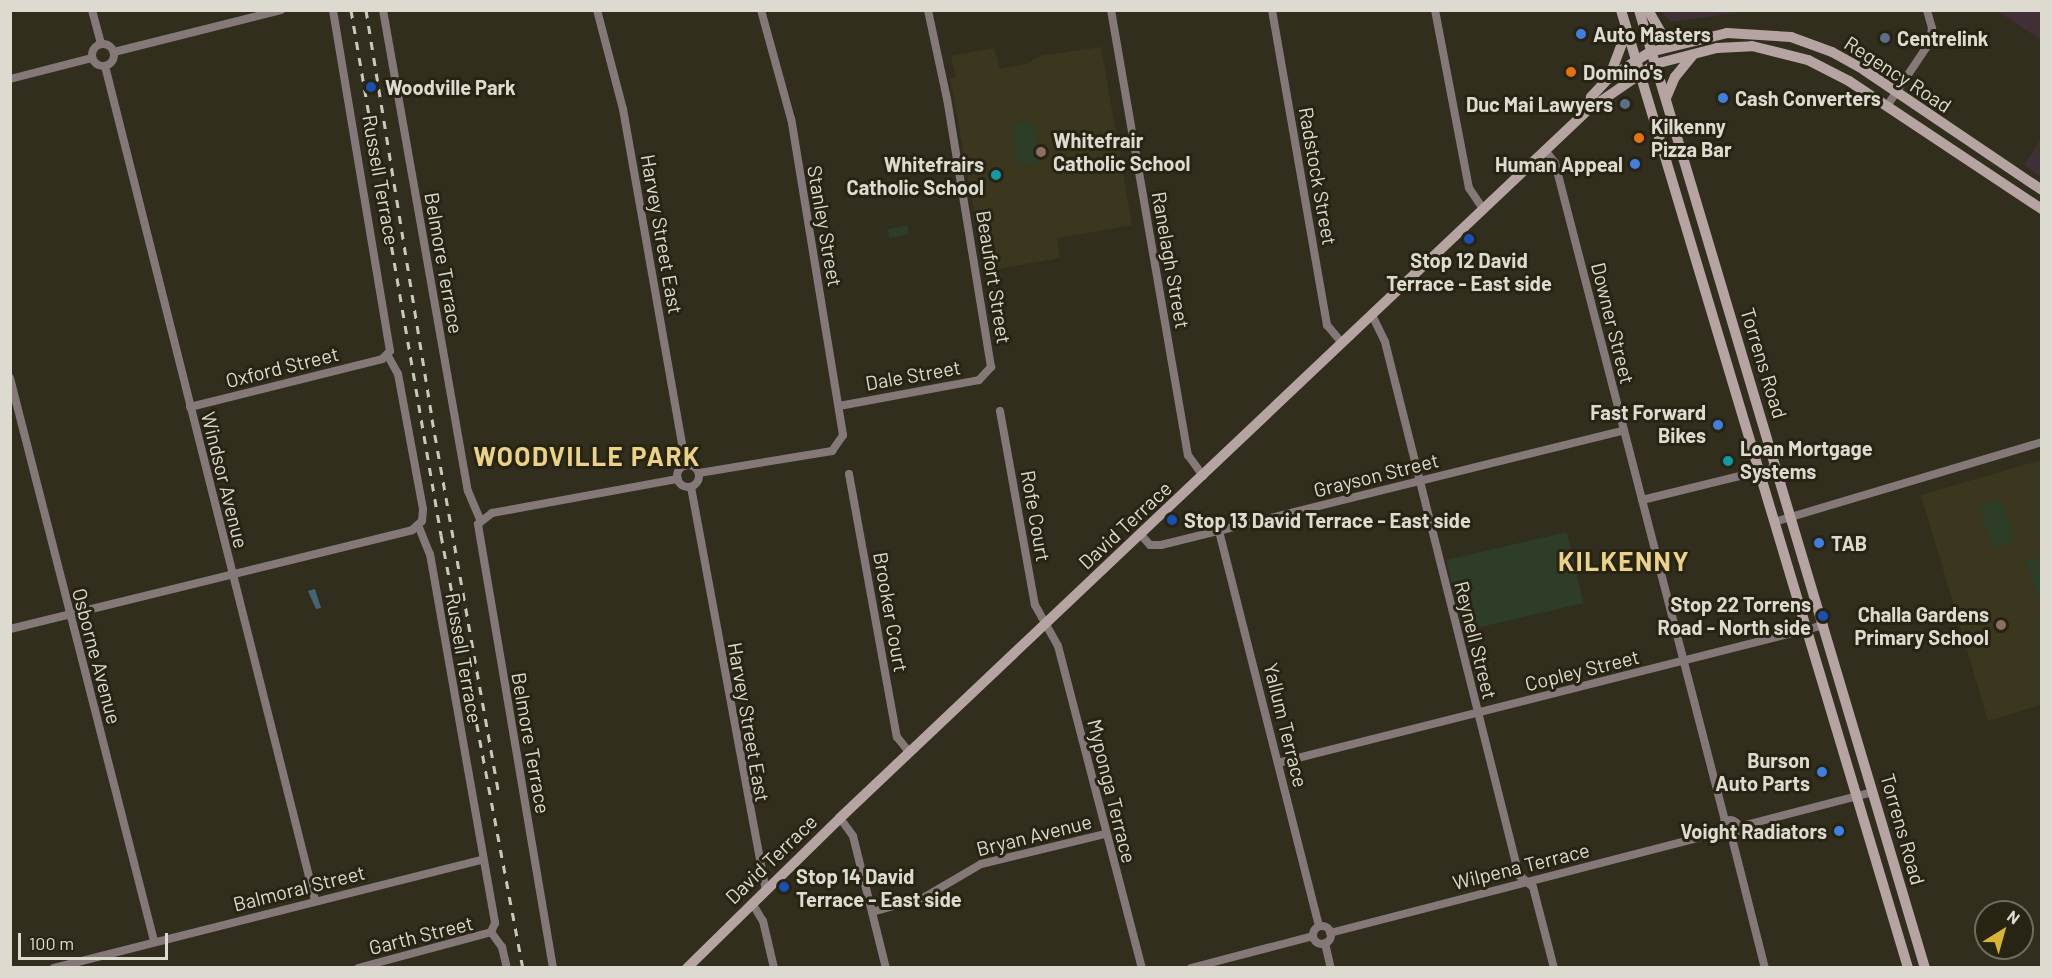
<!DOCTYPE html>
<style>
body{margin:0}
#map{position:relative;width:2052px;height:978px;overflow:hidden;background:#312e1d;font-family:Barlow,sans-serif}
div>[style]{position:absolute}
.commercial>*{inset:0;background:#412f38}
.built>*{inset:0;background:#3b361e}
.green>*{inset:0;background:#2e3d28;transform-origin:0 0}
.water>*{inset:0;background:#436677}
.street>*{height:8px;margin:-4px;padding:0 4px;transform-origin:4px;border-radius:4px;background:#847978}
.street>.ring{margin:-4px;padding:0;box-sizing:content-box;background:none;border:8px solid #847978;border-radius:50%}
.secondary>*{height:10px;margin:-5px;padding:0 5px;transform-origin:5px;border-radius:5px;background:#b5a4a2}
.rail>*{height:3px;margin-top:-1.5px;transform-origin:0;background:repeating-linear-gradient(90deg,#cac8bc 0 8px,transparent 0 16px)}
.dots>*{width:16px;height:16px;translate:-50% -50%;box-sizing:border-box;border:3px solid #282414;border-radius:50%}
span{translate:-50% -50%;white-space:nowrap;text-align:center;line-height:1.15;-webkit-text-stroke:6px #282414;paint-order:stroke}
.poi-label{font-size:20px;color:#dddbd0;font-weight:700}
.left{translate:0 -50%;text-align:left}
.right{translate:-100% -50%;text-align:right}
.street-label{font-size:20px;color:#dddbd0}
.district-label{font-size:26px;color:#ecd286;font-weight:700;letter-spacing:1.5px}
.frame{position:absolute;inset:0;border:12px solid #dddbd0;pointer-events:none}
.north{position:absolute;left:1974px;top:900px;width:60px;height:60px;box-sizing:border-box;background:#282414;border:2px solid #706d5f;border-radius:50%;rotate:37deg;font-size:16px;font-weight:700;line-height:24px;text-align:center;color:#dddbd0}
.north::after{content:'';display:block;margin:auto;width:21px;height:27px;background:#d9b334;clip-path:polygon(50% 0,100% 100%,50% 72%,0 100%)}
.scale{position:absolute;left:18px;top:933px;width:150px;height:27px;box-sizing:border-box;border:3px solid #dddbd0;border-top:0;padding-left:8px;font-size:18px;line-height:21px;white-space:nowrap;color:#dddbd0;-webkit-text-stroke:4px #282414;paint-order:stroke}
</style>
<div id="map">
<div class="commercial">
<i style="clip-path:polygon(1660px 10px,1749px 10px,1749px 11px,1671px 22px)"></i>
<i style="clip-path:polygon(1997px 11px,2041px 11px,2041px 40px,1999px 12px)"></i>
<i style="clip-path:polygon(2041px 139px,2041px 177px,2024px 165px)"></i>
</div>
<div class="built">
<i style="clip-path:polygon(1101px 47px,1132px 225px,1057px 238px,1060px 258px,985px 271px,950px 78px,956px 77px,951px 56px,994px 48px,1000px 69px,1026px 64px,1040px 56px)"></i>
<i style="clip-path:polygon(2041px 460px,2041px 705px,1988px 721px,1921px 495px)"></i>
</div>
<div class="green">
<i style="left:1034px;top:121px;width:42px;height:22px;rotate:82deg"></i>
<i style="left:907px;top:225px;width:9px;height:20px;rotate:77deg"></i>
<i style="left:2001px;top:499px;width:45px;height:23px;rotate:72deg"></i>
<i style="left:1567px;top:532px;width:73px;height:124px;rotate:77deg"></i>
<i style="clip-path:polygon(2041px 556px,2041px 597px,2038px 598px,2026px 561px)"></i>
</div>
<div class="water">
<i style="clip-path:polygon(315px 589px,321px 608px,316px 609px,308px 591px)"></i>
</div>
<div class="street">
<i style="left:92px;top:10px;width:35px;rotate:75deg"></i>
<i style="left:383px;top:10px;width:488px;rotate:80deg"></i>
<i style="left:468px;top:491px;width:30px;rotate:67deg"></i>
<i style="left:597px;top:10px;width:102px;rotate:75.3deg"></i>
<i style="left:623px;top:109px;width:362px;rotate:80deg"></i>
<i style="left:1111px;top:10px;width:452px;rotate:80.2deg"></i>
<i style="left:1188px;top:455px;width:26px;rotate:54deg"></i>
<i style="left:1272px;top:10px;width:320px;rotate:80.1deg"></i>
<i style="left:1327px;top:325px;width:23px;rotate:50deg"></i>
<i style="left:1435px;top:10px;width:181px;rotate:79.2deg"></i>
<i style="left:1469px;top:188px;width:25px;rotate:56deg"></i>
<i class="ring" style="left:92px;top:44px;width:14px;height:14px"></i>
<i style="left:114px;top:52px;width:172px;rotate:-14.1deg"></i>
<i style="left:105px;top:66px;width:860px;rotate:75.87deg"></i>
<i style="left:10px;top:79px;width:85px;rotate:-14.4deg"></i>
<i style="left:1887px;top:106px;width:77px;rotate:-56.1deg"></i>
<i style="left:1930px;top:42px;width:14px;rotate:-82deg"></i>
<i style="left:1932px;top:28px;width:19px;rotate:-106deg"></i>
<i style="left:1545px;top:150px;width:16px;rotate:52deg"></i>
<i style="left:1555px;top:163px;width:680px;rotate:75.51deg"></i>
<i style="left:1372px;top:315px;width:30px;rotate:64deg"></i>
<i style="left:1385px;top:342px;width:550px;rotate:75.89deg"></i>
<i style="left:1519px;top:875px;width:18px;rotate:41deg"></i>
<i style="left:1533px;top:887px;width:84px;rotate:75.5deg"></i>
<i style="left:10px;top:378px;width:581px;rotate:75.65deg"></i>
<i style="left:839px;top:406px;width:142px;rotate:-10.5deg"></i>
<i style="left:979px;top:380px;width:18px;rotate:-47deg"></i>
<i style="left:991px;top:367px;width:272px;rotate:-99.3deg"></i>
<i style="left:947px;top:99px;width:91px;rotate:-102.1deg"></i>
<i style="left:190px;top:407px;width:198px;rotate:-14deg"></i>
<i style="left:382px;top:359px;width:11px;rotate:-45deg"></i>
<i style="left:390px;top:351px;width:346px;rotate:-99.5deg"></i>
<i style="left:1000px;top:411px;width:197px;rotate:79.8deg"></i>
<i style="left:1035px;top:605px;width:47px;rotate:60.7deg"></i>
<i style="left:1058px;top:646px;width:333px;rotate:75.4deg"></i>
<i class="ring" style="left:677px;top:465px;width:14px;height:14px"></i>
<i style="left:699px;top:473px;width:135px;rotate:-9.4deg"></i>
<i style="left:832px;top:451px;width:19px;rotate:-55deg"></i>
<i style="left:843px;top:435px;width:320px;rotate:-99.3deg"></i>
<i style="left:791px;top:119px;width:113px;rotate:-105.4deg"></i>
<i style="left:849px;top:474px;width:267px;rotate:79.7deg"></i>
<i style="left:897px;top:737px;width:19px;rotate:51deg"></i>
<i style="left:691px;top:487px;width:410px;rotate:79.5deg"></i>
<i style="left:1642px;top:500px;width:138px;rotate:-13.8deg"></i>
<i style="left:1774px;top:522px;width:280px;rotate:-16.6deg"></i>
<i style="left:418px;top:525px;width:31px;rotate:68deg"></i>
<i style="left:430px;top:554px;width:375px;rotate:80deg"></i>
<i style="left:495px;top:923px;width:10px;rotate:114deg"></i>
<i style="left:1219px;top:531px;width:407px;rotate:75.8deg"></i>
<i style="left:1141px;top:535px;width:13px;rotate:48deg"></i>
<i style="left:1150px;top:545px;width:11px"></i>
<i style="left:1161px;top:545px;width:477px;rotate:-13.9deg"></i>
<i style="left:10px;top:629px;width:414px;rotate:-13.8deg"></i>
<i style="left:412px;top:530px;width:13px;rotate:-42deg"></i>
<i style="left:422px;top:521px;width:12px;rotate:-85deg"></i>
<i style="left:423px;top:509px;width:137px;rotate:-100.5deg"></i>
<i style="left:398px;top:374px;width:21px;rotate:-119deg"></i>
<i style="left:1278px;top:763px;width:563px;rotate:-14.18deg"></i>
<i style="left:840px;top:818px;width:22px;rotate:54deg"></i>
<i style="left:853px;top:836px;width:136px;rotate:76deg"></i>
<i class="ring" style="left:1721px;top:820px;width:10px;height:10px"></i>
<i style="left:1738px;top:827px;width:139px;rotate:-14.5deg"></i>
<i style="left:1732px;top:838px;width:134px;rotate:75.8deg"></i>
<i style="left:752px;top:903px;width:21px;rotate:59deg"></i>
<i style="left:763px;top:921px;width:48px;rotate:76.8deg"></i>
<i style="left:872px;top:912px;width:53px;rotate:-15.4deg"></i>
<i style="left:923px;top:898px;width:67px;rotate:-30.4deg"></i>
<i style="left:981px;top:864px;width:128px;rotate:-13.6deg"></i>
<i class="ring" style="left:1313px;top:926px;width:10px;height:10px"></i>
<i style="left:491px;top:932px;width:19px;rotate:54deg"></i>
<i style="left:502px;top:947px;width:22px;rotate:77deg"></i>
<i style="left:1330px;top:933px;width:404px;rotate:-14.5deg"></i>
<i style="left:1325px;top:943px;width:26px;rotate:77deg"></i>
<i style="left:54px;top:968px;width:441px;rotate:-14.2deg"></i>
<i style="left:358px;top:968px;width:138px;rotate:-15.1deg"></i>
<i style="left:553px;top:968px;width:450px;rotate:-99.6deg"></i>
<i style="left:478px;top:524px;width:18px;rotate:-38deg"></i>
<i style="left:492px;top:513px;width:189px;rotate:-10.4deg"></i>
<i style="left:1191px;top:968px;width:126px;rotate:-14.7deg"></i>
</div>
<div class="secondary">
<i style="left:1621px;top:10px;width:1000px;rotate:73.32deg"></i>
<i style="left:1639px;top:10px;width:1000px;rotate:73.38deg"></i>
<i style="left:1648px;top:10px;width:28px;rotate:60deg"></i>
<i style="left:1662px;top:34px;width:16px;rotate:40deg"></i>
<i style="left:1609px;top:78px;width:51px;rotate:-69.4deg"></i>
<i style="left:1666px;top:98px;width:23px;rotate:-67deg"></i>
<i style="left:1675px;top:77px;width:28px;rotate:-51deg"></i>
<i style="left:1588px;top:110px;width:13px;rotate:-77deg"></i>
<i style="left:1591px;top:97px;width:26px;rotate:-47deg"></i>
<i style="left:1609px;top:78px;width:49px;rotate:-32.4deg"></i>
<i style="left:1650px;top:52px;width:79px;rotate:-13.9deg"></i>
<i style="left:1727px;top:33px;width:64px;rotate:3.6deg"></i>
<i style="left:1791px;top:37px;width:44px;rotate:20.1deg"></i>
<i style="left:1832px;top:52px;width:37px;rotate:29deg"></i>
<i style="left:1864px;top:70px;width:215px;rotate:34deg"></i>
<i style="left:687px;top:968px;width:214px;rotate:-44.4deg"></i>
<i style="left:840px;top:818px;width:1030px;rotate:-43.43deg"></i>
<i style="left:1588px;top:110px;width:81px;rotate:-34.5deg"></i>
<i style="left:1655px;top:64px;width:64px;rotate:-14.5deg"></i>
<i style="left:1717px;top:48px;width:35px;rotate:-3deg"></i>
<i style="left:1752px;top:46px;width:58px;rotate:14deg"></i>
<i style="left:1808px;top:60px;width:46px;rotate:27.1deg"></i>
<i style="left:1849px;top:81px;width:232px;rotate:33.6deg"></i>
</div>
<div class="rail">
<i style="left:351px;top:10px;width:533px;rotate:80.27deg"></i>
<i style="left:441px;top:535px;width:441px;rotate:79.3deg"></i>
<i style="left:366px;top:10px;width:414px;rotate:80.8deg"></i>
<i style="left:432px;top:419px;width:378px;rotate:79.9deg"></i>
</div>
<div class="dots">
<i style="left:1581px;top:34px;background:#3f7fe0"></i>
<i style="left:1885px;top:38px;background:#5c6f8a"></i>
<i style="left:1571px;top:72px;background:#e8710a"></i>
<i style="left:371px;top:87px;background:#1a4fb4"></i>
<i style="left:1723px;top:98px;background:#3f7fe0"></i>
<i style="left:1625px;top:104px;background:#5c6f8a"></i>
<i style="left:1639px;top:138px;background:#e8710a"></i>
<i style="left:1041px;top:152px;background:#8d6e63"></i>
<i style="left:1635px;top:164px;background:#3f7fe0"></i>
<i style="left:996px;top:175px;background:#0f9aa8"></i>
<i style="left:1469px;top:239px;background:#1a4fb4"></i>
<i style="left:1718px;top:425px;background:#3f7fe0"></i>
<i style="left:1728px;top:461px;background:#0f9aa8"></i>
<i style="left:1172px;top:520px;background:#1a4fb4"></i>
<i style="left:1819px;top:543px;background:#3f7fe0"></i>
<i style="left:1823px;top:616px;background:#1a4fb4"></i>
<i style="left:2001px;top:625px;background:#8d6e63"></i>
<i style="left:1822px;top:772px;background:#3f7fe0"></i>
<i style="left:1839px;top:831px;background:#3f7fe0"></i>
<i style="left:784px;top:887px;background:#1a4fb4"></i>
</div>
<div class="poi-label">
<span class="left" style="left:1593px;top:34px">Auto Masters</span>
<span class="left" style="left:1897px;top:38px">Centrelink</span>
<span class="left" style="left:1583px;top:72px">Domino's</span>
<span class="left" style="left:385px;top:87px">Woodville Park</span>
<span class="left" style="left:1735px;top:98px">Cash Converters</span>
<span class="right" style="left:1613px;top:104px">Duc Mai Lawyers</span>
<span class="left" style="left:1651px;top:138px">Kilkenny<br>Pizza Bar</span>
<span class="left" style="left:1053px;top:152px">Whitefrair<br>Catholic School</span>
<span class="right" style="left:984px;top:176px">Whitefrairs<br>Catholic School</span>
<span class="right" style="left:1623px;top:164px">Human Appeal</span>
<span style="left:1469px;top:272px">Stop 12 David<br>Terrace - East side</span>
<span class="right" style="left:1706px;top:424px">Fast Forward<br>Bikes</span>
<span class="left" style="left:1740px;top:460px">Loan Mortgage<br>Systems</span>
<span class="left" style="left:1184px;top:520px">Stop 13 David Terrace - East side</span>
<span class="left" style="left:1831px;top:543px">TAB</span>
<span class="right" style="left:1811px;top:616px">Stop 22 Torrens<br>Road - North side</span>
<span class="right" style="left:1989px;top:626px">Challa Gardens<br>Primary School</span>
<span class="right" style="left:1810px;top:772px">Burson<br>Auto Parts</span>
<span class="right" style="left:1827px;top:831px">Voight Radiators</span>
<span class="left" style="left:796px;top:888px">Stop 14 David<br>Terrace - East side</span>
</div>
<div class="street-label">
<span style="left:1898px;top:74px;rotate:33deg">Regency Road</span>
<span style="left:1318px;top:176px;rotate:80deg">Radstock Street</span>
<span style="left:381px;top:180px;rotate:80deg">Russell Terrace</span>
<span style="left:825px;top:226px;rotate:80deg">Stanley Street</span>
<span style="left:662px;top:234px;rotate:80deg">Harvey Street East</span>
<span style="left:1171px;top:260px;rotate:80deg">Ranelagh Street</span>
<span style="left:444px;top:263px;rotate:80deg">Belmore Terrace</span>
<span style="left:994px;top:277px;rotate:81deg">Beaufort Street</span>
<span style="left:1613px;top:323px;rotate:76deg">Downer Street</span>
<span style="left:1764px;top:363px;rotate:73deg">Torrens Road</span>
<span style="left:282px;top:367px;rotate:-14deg">Oxford Street</span>
<span style="left:913px;top:375px;rotate:-10deg">Dale Street</span>
<span style="left:1376px;top:475px;rotate:-14deg">Grayson Street</span>
<span style="left:225px;top:480px;rotate:76deg">Windsor Avenue</span>
<span style="left:1036px;top:516px;rotate:80deg">Rofe Court</span>
<span style="left:1125px;top:525px;rotate:-43deg">David Terrace</span>
<span style="left:891px;top:612px;rotate:80deg">Brooker Court</span>
<span style="left:1476px;top:640px;rotate:76deg">Reynell Street</span>
<span style="left:97px;top:656px;rotate:75deg">Osborne Avenue</span>
<span style="left:464px;top:658px;rotate:80deg">Russell Terrace</span>
<span style="left:1582px;top:670px;rotate:-14deg">Copley Street</span>
<span style="left:749px;top:722px;rotate:80deg">Harvey Street East</span>
<span style="left:1286px;top:725px;rotate:76deg">Yallum Terrace</span>
<span style="left:531px;top:743px;rotate:80deg">Belmore Terrace</span>
<span style="left:1112px;top:791px;rotate:76deg">Myponga Terrace</span>
<span style="left:1903px;top:829px;rotate:74deg">Torrens Road</span>
<span style="left:1034px;top:835px;rotate:-14deg">Bryan Avenue</span>
<span style="left:771px;top:859px;rotate:-44deg">David Terrace</span>
<span style="left:1521px;top:866px;rotate:-14deg">Wilpena Terrace</span>
<span style="left:299px;top:888px;rotate:-14deg">Balmoral Street</span>
<span style="left:421px;top:935px;rotate:-14deg">Garth Street</span>
</div>
<div class="district-label">
<span style="left:587px;top:456px">WOODVILLE PARK</span>
<span style="left:1624px;top:561px">KILKENNY</span>
</div>
<div class="frame"></div>
<div class="north">N</div>
<div class="scale">100 m</div>
</div>
